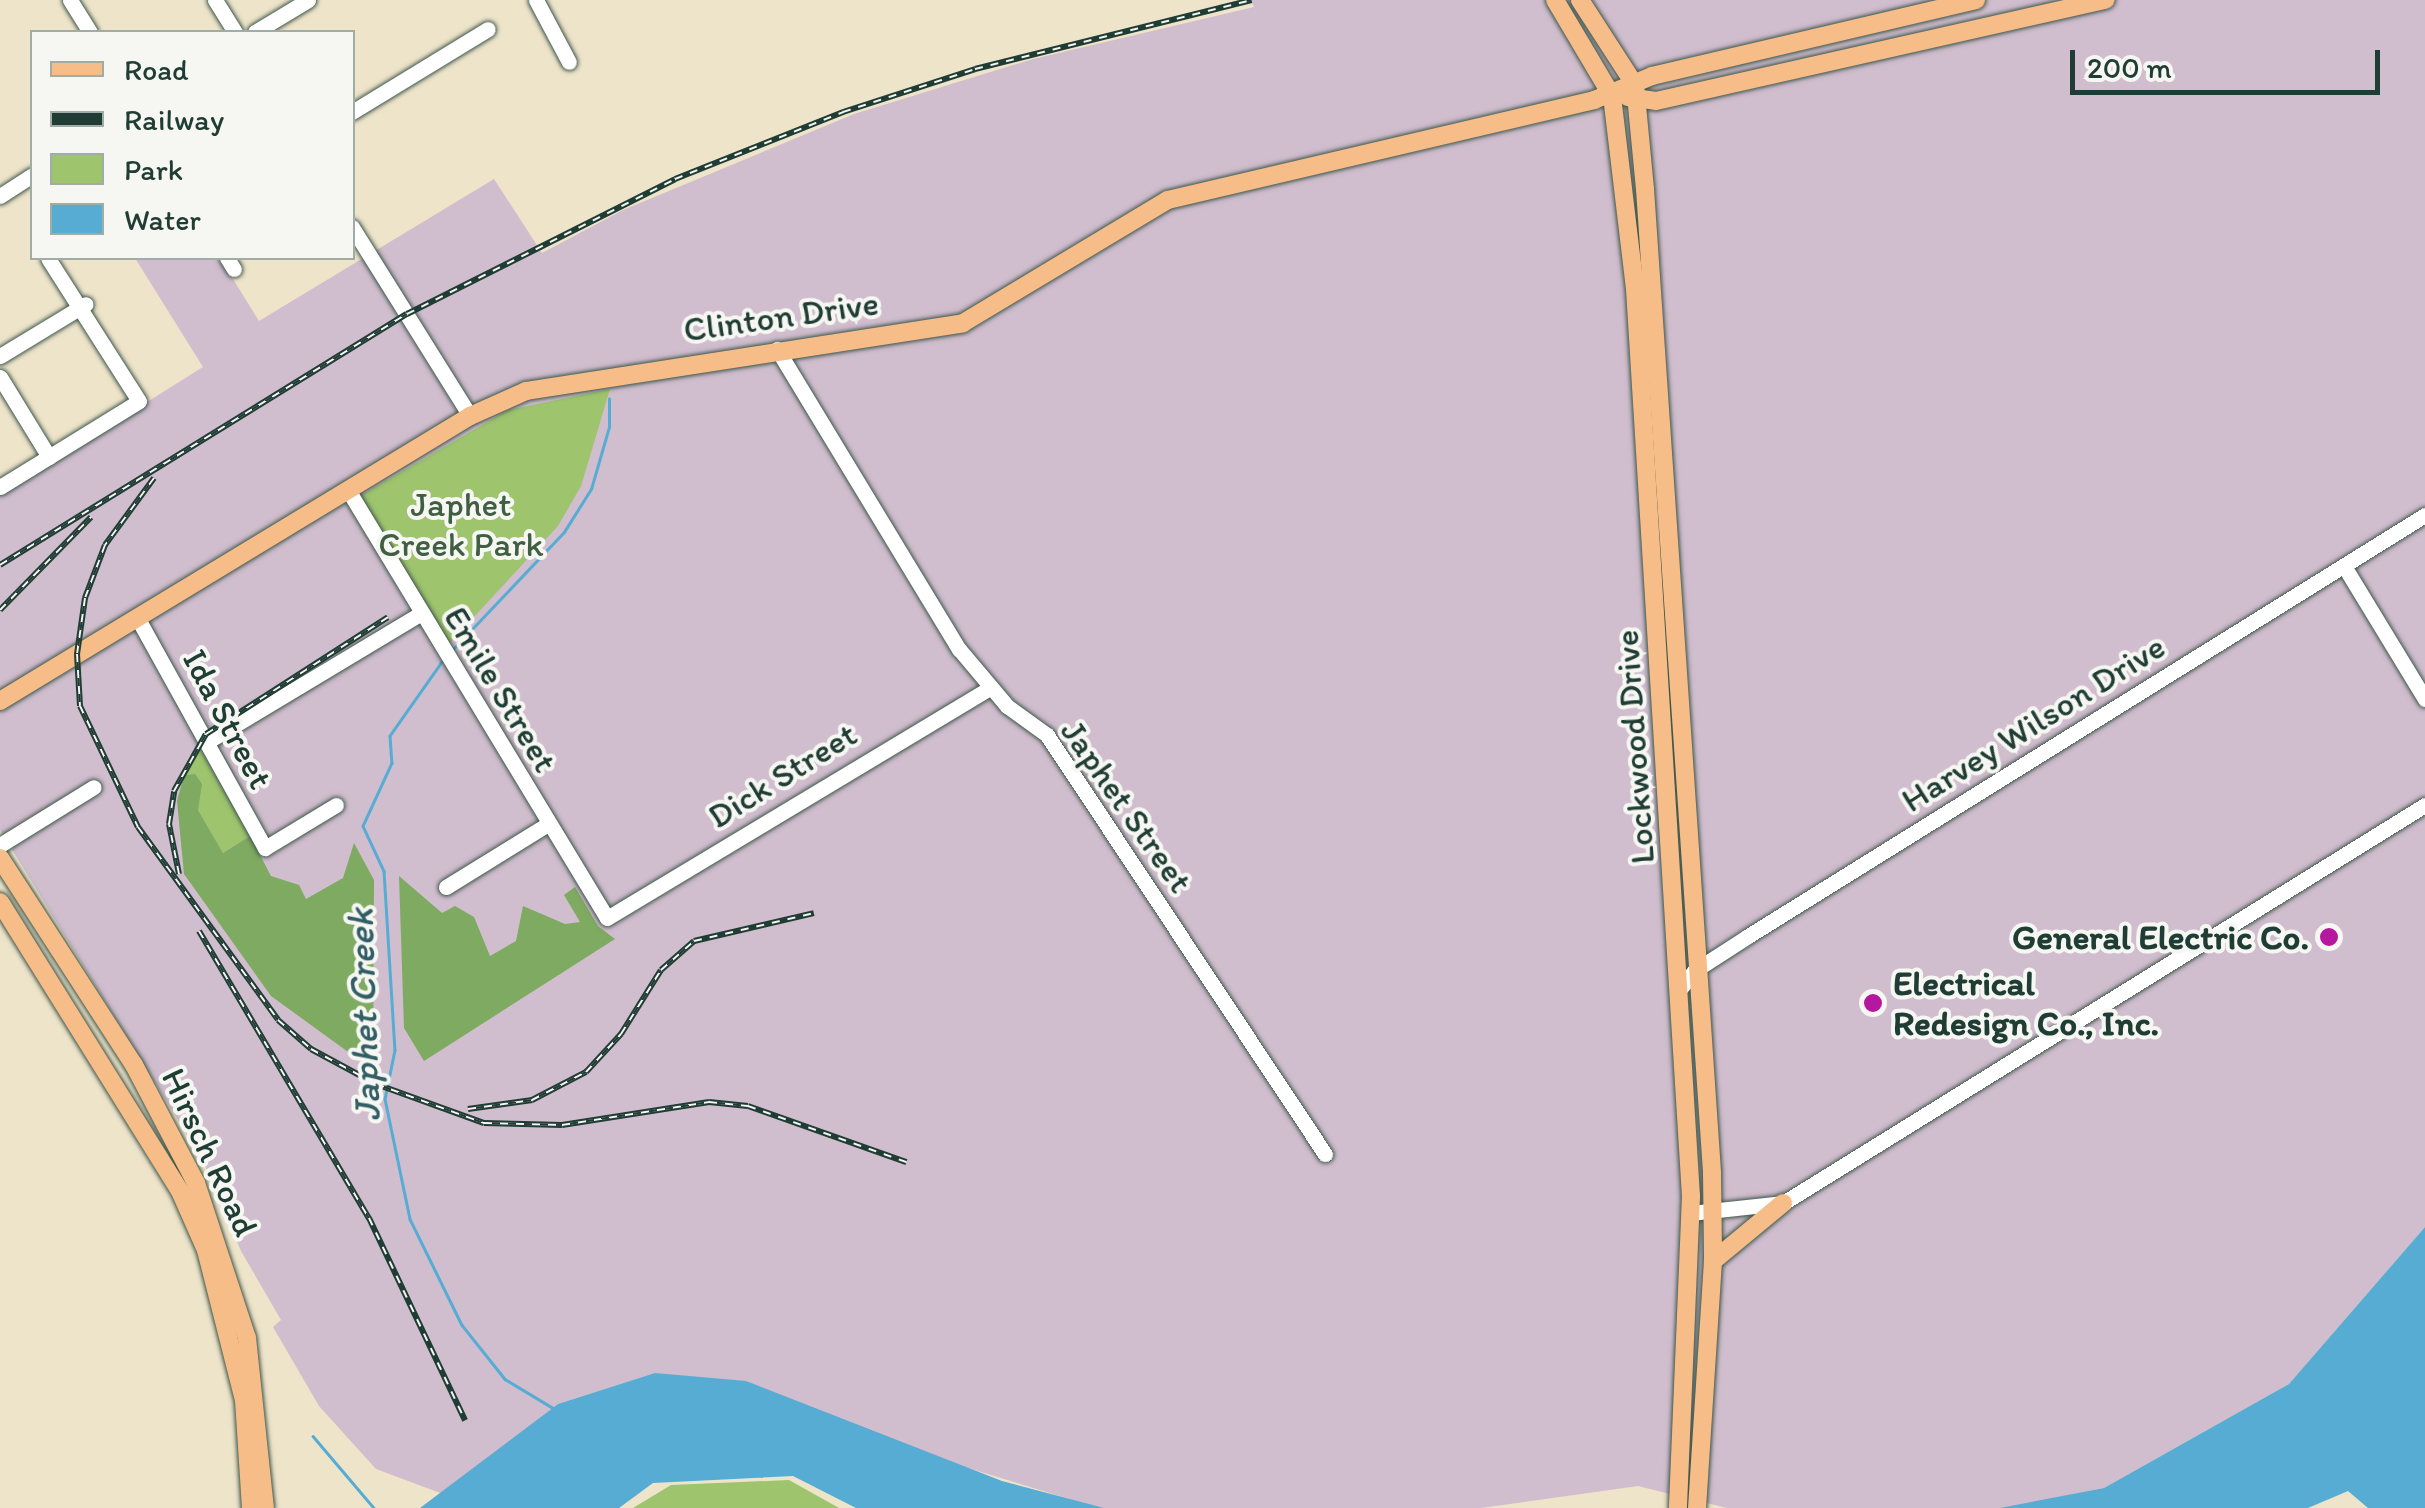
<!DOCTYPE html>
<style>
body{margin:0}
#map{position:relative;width:2425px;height:1508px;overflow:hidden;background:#eee4ca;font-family:Itim,sans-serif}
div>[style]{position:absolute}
.industrial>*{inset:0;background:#d0bdce}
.green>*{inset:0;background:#9ec46e}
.forest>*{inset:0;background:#7eaa61}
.water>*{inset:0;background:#57acd3}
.stream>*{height:2.5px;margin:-1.25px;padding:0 1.25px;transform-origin:1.25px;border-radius:1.25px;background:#57acd3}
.roads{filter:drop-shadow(0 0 2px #3e564a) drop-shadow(0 0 2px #3e564a)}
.minor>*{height:15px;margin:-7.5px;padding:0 7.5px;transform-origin:7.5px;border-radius:7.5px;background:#fff}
.major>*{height:18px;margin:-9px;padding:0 9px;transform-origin:9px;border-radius:9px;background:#f7bd88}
.rail>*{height:6px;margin-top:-3px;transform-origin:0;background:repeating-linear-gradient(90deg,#f6f6f2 0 8px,#1f3d34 0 16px);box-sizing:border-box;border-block:2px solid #1f3d34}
.dots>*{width:28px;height:28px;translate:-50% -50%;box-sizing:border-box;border:5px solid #f6f6f2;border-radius:50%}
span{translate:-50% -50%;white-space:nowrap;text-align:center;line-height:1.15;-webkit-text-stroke:8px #f6f6f2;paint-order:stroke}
.street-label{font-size:35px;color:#1f3d34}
.park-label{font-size:35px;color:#3f5f42}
.poi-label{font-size:35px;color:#1f3d34;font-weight:700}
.right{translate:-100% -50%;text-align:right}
.left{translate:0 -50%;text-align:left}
.water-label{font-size:38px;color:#305e64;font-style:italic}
.legend{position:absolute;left:30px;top:30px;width:325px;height:230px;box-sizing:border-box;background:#f6f6f2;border:2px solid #a0aca6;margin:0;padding:12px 18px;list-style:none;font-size:30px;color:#1f3d34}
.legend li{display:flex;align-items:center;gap:20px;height:50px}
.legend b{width:50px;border:2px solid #a0aca6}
.scale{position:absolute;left:2070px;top:50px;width:310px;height:45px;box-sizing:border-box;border:5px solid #1f3d34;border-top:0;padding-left:12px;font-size:30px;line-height:35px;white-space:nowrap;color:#1f3d34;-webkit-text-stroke:8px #f6f6f2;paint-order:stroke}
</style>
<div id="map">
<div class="industrial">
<i style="clip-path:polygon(1251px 0,2425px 0,2425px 1227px,2289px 1384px,2104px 1488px,2006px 1508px,1727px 1508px,1638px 1486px,1481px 1508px,1099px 1508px,656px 1373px,558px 1404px,443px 1494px,376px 1469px,319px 1406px,273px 1327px,281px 1320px,241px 1251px,203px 1161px,0 830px,0 484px,5px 491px,203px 367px,135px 258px,220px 258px,259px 321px,494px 179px,542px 253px,623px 210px,854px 114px,1033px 59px,1254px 7px)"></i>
</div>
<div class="green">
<i style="clip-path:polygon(610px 389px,581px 486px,558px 526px,448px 645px,358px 497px,508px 410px)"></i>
<i style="clip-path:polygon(200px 748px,250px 836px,223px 853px,198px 810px,195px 774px,184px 775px)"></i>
<i style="clip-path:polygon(789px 1480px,839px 1508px,633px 1508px,671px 1485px)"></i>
</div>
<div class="forest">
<i style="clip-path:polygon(195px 774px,202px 784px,198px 810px,223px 853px,250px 836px,271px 876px,299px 885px,306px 899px,343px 878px,354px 843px,374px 880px,373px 1070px,271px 996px,184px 874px,177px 801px,184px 775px)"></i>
<i style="clip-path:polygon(399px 876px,442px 913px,455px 906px,474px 917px,490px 956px,516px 941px,523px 906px,565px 924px,580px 922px,564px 895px,575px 887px,598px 926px,615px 939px,424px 1061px,404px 1028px)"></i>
</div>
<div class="water">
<i style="clip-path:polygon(2425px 1227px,2425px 1508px,2368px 1508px,2348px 1491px,2308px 1508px,2000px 1508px,2104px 1488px,2289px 1384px)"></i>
<i style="clip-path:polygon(655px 1373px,746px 1381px,1002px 1481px,1104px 1508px,856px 1508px,793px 1476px,653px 1483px,619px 1508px,420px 1508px,558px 1404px)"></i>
</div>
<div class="stream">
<i style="left:454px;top:648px;width:160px;rotate:-46.5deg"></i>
<i style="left:564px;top:532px;width:51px;rotate:-57.9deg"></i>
<i style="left:591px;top:489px;width:65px;rotate:-73.8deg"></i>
<i style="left:609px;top:427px;width:28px;rotate:-90deg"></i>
<i style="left:442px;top:662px;width:90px;rotate:125.1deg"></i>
<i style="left:390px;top:736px;width:27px;rotate:86deg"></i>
<i style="left:392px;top:763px;width:69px;rotate:114.7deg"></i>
<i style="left:363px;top:826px;width:50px;rotate:65deg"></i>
<i style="left:384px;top:871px;width:179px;rotate:86.5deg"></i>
<i style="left:395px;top:1050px;width:50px;rotate:101.5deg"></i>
<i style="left:385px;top:1099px;width:123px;rotate:78.2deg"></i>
<i style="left:410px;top:1219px;width:118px;rotate:63.9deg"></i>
<i style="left:462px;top:1325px;width:69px;rotate:51.5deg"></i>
<i style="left:505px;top:1379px;width:56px;rotate:31.1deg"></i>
<i style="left:313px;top:1436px;width:94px;rotate:49.7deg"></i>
</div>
<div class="roads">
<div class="minor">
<i style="left:70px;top:0;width:38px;rotate:58deg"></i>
<i style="left:215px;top:0;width:38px;rotate:58deg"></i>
<i style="left:536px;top:0;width:70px;rotate:62deg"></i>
<i style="left:255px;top:32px;width:62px;rotate:-31.1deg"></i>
<i style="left:352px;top:112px;width:159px;rotate:-31.4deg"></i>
<i style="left:0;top:196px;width:38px;rotate:-33deg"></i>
<i style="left:352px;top:227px;width:223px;rotate:58deg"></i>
<i style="left:227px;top:258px;width:13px;rotate:58deg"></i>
<i style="left:777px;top:349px;width:351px;rotate:58.8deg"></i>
<i style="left:959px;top:649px;width:75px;rotate:49.9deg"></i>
<i style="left:1007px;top:706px;width:49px;rotate:35.9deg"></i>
<i style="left:1047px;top:735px;width:503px;rotate:56.44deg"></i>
<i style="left:0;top:356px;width:100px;rotate:-31.2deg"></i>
<i style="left:0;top:377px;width:94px;rotate:58.5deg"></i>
<i style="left:0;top:487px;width:163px;rotate:-31.7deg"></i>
<i style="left:139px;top:401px;width:169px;rotate:-122.5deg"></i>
<i style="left:348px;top:490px;width:500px;rotate:58.82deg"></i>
<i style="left:607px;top:918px;width:447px;rotate:-31deg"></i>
<i style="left:2344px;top:566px;width:156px;rotate:58.7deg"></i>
<i style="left:138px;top:619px;width:262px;rotate:61deg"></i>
<i style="left:265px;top:848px;width:83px;rotate:-31.2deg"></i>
<i style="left:210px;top:740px;width:245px;rotate:-31deg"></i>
<i style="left:0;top:845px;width:110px;rotate:-31.7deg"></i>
<i style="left:446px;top:887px;width:120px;rotate:-31.7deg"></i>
<i style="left:1680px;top:989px;width:23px;rotate:-52deg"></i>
<i style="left:1694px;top:971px;width:64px;rotate:-32.9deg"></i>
<i style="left:1748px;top:936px;width:797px;rotate:-31.88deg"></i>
<i style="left:1691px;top:1213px;width:93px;rotate:-6.2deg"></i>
<i style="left:1783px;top:1203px;width:755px;rotate:-31.8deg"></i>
</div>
<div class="major">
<i style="left:1555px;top:0;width:112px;rotate:59.3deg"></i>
<i style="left:1612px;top:96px;width:194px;rotate:83.2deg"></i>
<i style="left:1635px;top:289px;width:909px;rotate:86.47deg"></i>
<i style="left:1691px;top:1196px;width:312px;rotate:92.4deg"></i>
<i style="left:1580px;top:0;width:101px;rotate:57.1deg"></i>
<i style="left:1635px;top:85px;width:104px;rotate:84.5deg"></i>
<i style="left:1645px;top:189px;width:986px;rotate:86.1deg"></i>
<i style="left:1712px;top:1173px;width:88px;rotate:89.3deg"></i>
<i style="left:1713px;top:1261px;width:248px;rotate:93.7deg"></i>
<i style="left:1628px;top:97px;width:28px;rotate:8deg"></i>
<i style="left:1656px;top:101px;width:461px;rotate:-12.7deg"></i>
<i style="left:0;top:701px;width:550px;rotate:-31.23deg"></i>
<i style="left:470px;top:416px;width:61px;rotate:-24.1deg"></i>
<i style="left:526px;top:391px;width:442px;rotate:-8.8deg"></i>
<i style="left:963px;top:323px;width:239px;rotate:-31deg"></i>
<i style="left:1168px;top:200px;width:438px;rotate:-13.2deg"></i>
<i style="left:1594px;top:100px;width:63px;rotate:-22.5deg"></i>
<i style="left:1652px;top:76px;width:333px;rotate:-13.2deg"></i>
<i style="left:0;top:858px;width:247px;rotate:57.1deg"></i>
<i style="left:134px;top:1065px;width:133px;rotate:62.3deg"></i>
<i style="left:196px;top:1183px;width:163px;rotate:71.8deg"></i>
<i style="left:247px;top:1338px;width:171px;rotate:84deg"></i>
<i style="left:0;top:902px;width:340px;rotate:58.1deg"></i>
<i style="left:180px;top:1191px;width:64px;rotate:66.2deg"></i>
<i style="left:206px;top:1250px;width:155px;rotate:75.8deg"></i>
<i style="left:244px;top:1400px;width:108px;rotate:86.3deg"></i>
<i style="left:1713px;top:1261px;width:91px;rotate:-39.6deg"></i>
</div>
</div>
<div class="rail">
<i style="left:154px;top:478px;width:83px;rotate:126.2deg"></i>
<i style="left:105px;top:545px;width:57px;rotate:110.7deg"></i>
<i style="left:85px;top:598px;width:57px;rotate:98.1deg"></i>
<i style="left:77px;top:654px;width:52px;rotate:86.7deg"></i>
<i style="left:80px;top:706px;width:134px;rotate:64.4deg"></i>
<i style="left:138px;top:827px;width:238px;rotate:54deg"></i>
<i style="left:278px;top:1020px;width:44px;rotate:41.3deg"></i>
<i style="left:311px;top:1049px;width:74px;rotate:28.3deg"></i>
<i style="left:376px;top:1084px;width:115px;rotate:19.9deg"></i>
<i style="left:484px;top:1123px;width:78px;rotate:1.5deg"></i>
<i style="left:562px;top:1125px;width:149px;rotate:-8.9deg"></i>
<i style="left:709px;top:1102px;width:39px;rotate:6deg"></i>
<i style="left:748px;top:1106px;width:168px;rotate:19.5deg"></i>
<i style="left:0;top:565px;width:478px;rotate:-31.7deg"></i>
<i style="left:407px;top:314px;width:300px;rotate:-26.7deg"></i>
<i style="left:675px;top:179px;width:181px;rotate:-21.7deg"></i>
<i style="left:843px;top:112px;width:139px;rotate:-18deg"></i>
<i style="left:975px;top:69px;width:285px;rotate:-14deg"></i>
<i style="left:0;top:610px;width:130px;rotate:-45.6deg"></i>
<i style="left:179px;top:874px;width:51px;rotate:-101.3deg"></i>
<i style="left:169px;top:824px;width:33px;rotate:-81deg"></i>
<i style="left:174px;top:791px;width:65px;rotate:-60.7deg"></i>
<i style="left:206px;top:734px;width:216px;rotate:-32.7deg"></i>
<i style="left:199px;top:931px;width:334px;rotate:59.4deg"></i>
<i style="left:369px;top:1218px;width:224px;rotate:64.6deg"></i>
<i style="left:468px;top:1109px;width:65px;rotate:-8deg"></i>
<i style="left:532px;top:1100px;width:61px;rotate:-27.4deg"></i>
<i style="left:586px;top:1072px;width:52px;rotate:-47.4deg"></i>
<i style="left:621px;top:1034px;width:75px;rotate:-58deg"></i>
<i style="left:661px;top:970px;width:44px;rotate:-41.3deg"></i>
<i style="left:694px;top:941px;width:123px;rotate:-13.1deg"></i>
</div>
<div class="dots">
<i style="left:2329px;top:937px;background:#b5179e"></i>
<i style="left:1873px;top:1003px;background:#b5179e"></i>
</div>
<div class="street-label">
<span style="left:781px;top:316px;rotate:-8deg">Clinton Drive</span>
<span style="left:501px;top:689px;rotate:59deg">Emile Street</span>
<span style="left:228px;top:719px;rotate:62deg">Ida Street</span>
<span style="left:2033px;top:723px;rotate:-32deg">Harvey Wilson Drive</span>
<span style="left:1634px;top:747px;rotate:-94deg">Lockwood Drive</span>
<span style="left:782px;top:775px;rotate:-32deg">Dick Street</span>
<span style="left:1127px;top:806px;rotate:55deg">Japhet Street</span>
<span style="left:210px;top:1152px;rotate:65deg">Hirsch Road</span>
</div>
<div class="park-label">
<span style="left:461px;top:524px">Japhet<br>Creek Park</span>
</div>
<div class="poi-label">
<span class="right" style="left:2309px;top:937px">General Electric Co.</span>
<span class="left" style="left:1893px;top:1003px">Electrical<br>Redesign Co., Inc.</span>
</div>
<div class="water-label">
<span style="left:364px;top:1015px;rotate:-92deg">Japhet Creek</span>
</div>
<ul class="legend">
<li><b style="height:12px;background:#f7bd88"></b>Road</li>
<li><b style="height:12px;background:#1f3d34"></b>Railway</li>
<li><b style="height:28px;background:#9ec46e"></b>Park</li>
<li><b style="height:28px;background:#57acd3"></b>Water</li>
</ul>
<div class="scale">200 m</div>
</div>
